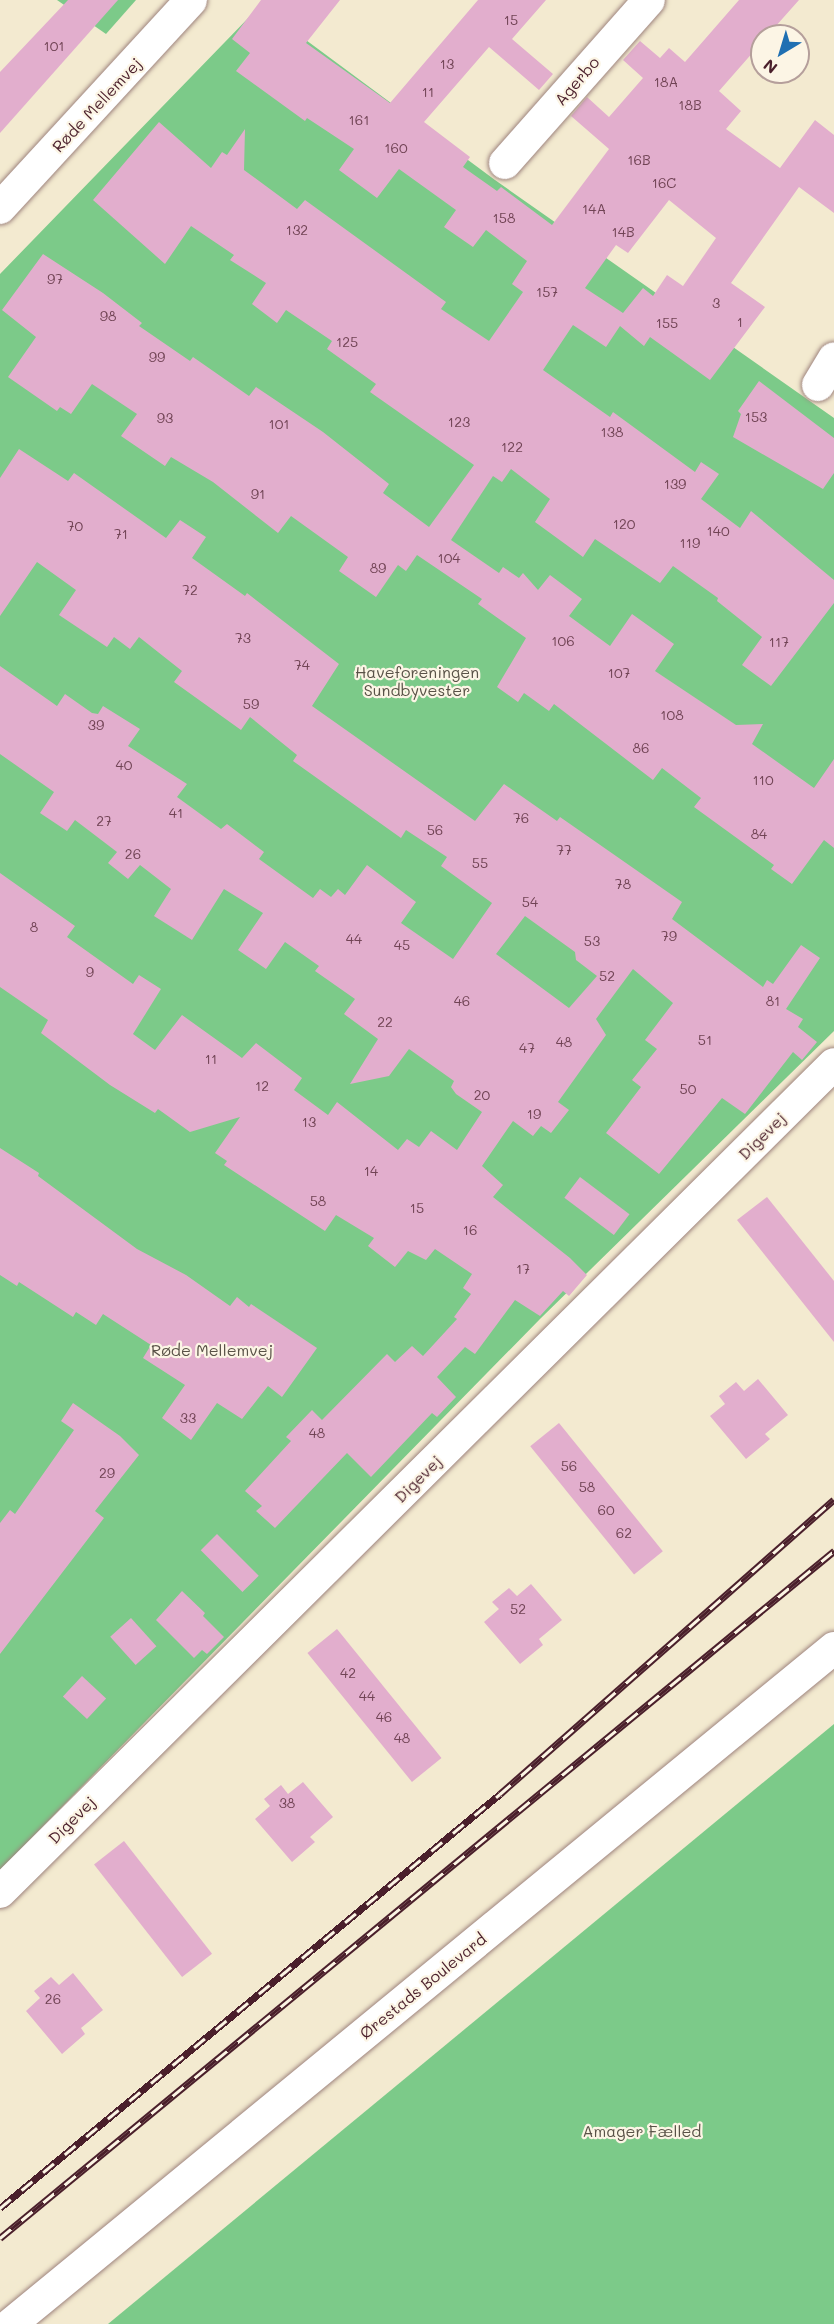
<!DOCTYPE html>
<meta charset="utf-8">
<style>
body{margin:0}
#map{position:relative;width:834px;height:2324px;overflow:hidden;background:#f3ead0;font-family:Mali,sans-serif}
div>[style]{position:absolute}
.green>*{inset:0;background:#7cca89}
.building>*{inset:0;background:#e2aecd;transform-origin:0 0}
.roads{filter:drop-shadow(0 0 2px #9e847e) drop-shadow(0 0 2px #9e847e)}
.minor>*{height:32px;margin:-16px;padding:0 16px;transform-origin:16px;border-radius:16px;background:#fff}
.rail>*{height:7px;margin-top:-3.5px;transform-origin:0;background:repeating-linear-gradient(90deg,#fcf5e5 0 14px,#4a1f2b 0 28px);box-sizing:border-box;border-block:2px solid #4a1f2b}
span{translate:-50% -50%;white-space:nowrap;text-align:center;line-height:1.15;-webkit-text-stroke:4.5px #fcf5e5;paint-order:stroke}
.number-label{font-size:14px;color:#704354}
.number-label span{-webkit-text-stroke-width:0}
.street-label{font-size:16px;color:#4a1f2b}
.park-label{font-size:16px;color:#595247}
.north{position:absolute;left:750px;top:24px;width:60px;height:60px;box-sizing:border-box;background:#fcf5e5;border:2px solid #b59f9b;border-radius:50%;rotate:218deg;font-size:16px;font-weight:700;line-height:24px;text-align:center;color:#4a1f2b}
.north::after{content:'';display:block;margin:auto;width:21px;height:27px;background:#1f6fb2;clip-path:polygon(50% 0,100% 100%,50% 72%,0 100%)}
</style>
<div id="map">
<div class="green">
<i style="clip-path:polygon(57px 0,136px 0,106px 34px)"></i>
<i style="clip-path:polygon(260px 6px,495px 180px,834px 418px,834px 1031px,540px 1319px,0 1870px,0 274px)"></i>
<i style="clip-path:polygon(834px 1724px,834px 2324px,108px 2324px)"></i>
</div>
<div class="building">
<i style="clip-path:polygon(68px 0,118px 0,0 133px,0 72px)"></i>
<i style="clip-path:polygon(evenodd,261px 0,340px 0,306px 43px,390px 103px,478px 0,546px 0,512px 39px,553px 74px,539px 90px,489px 47px,424px 122px,470px 157px,463px 167px,497px 191px,501px 187px,552px 225px,609px 149px,571px 116px,587px 97px,609px 117px,643px 78px,623px 60px,640px 41px,660px 58px,669px 48px,685px 62px,739px 0,799px 0,767px 36px,762px 36px,762px 42px,719px 91px,741px 111px,726px 129px,780px 168px,815px 120px,834px 135px,834px 213px,799px 187px,731px 283px,765px 307px,710px 380px,650px 337px,644px 346px,620px 326px,606px 347px,573px 325px,543px 370px,610px 417px,613px 412px,695px 472px,701px 462px,719px 474px,701px 499px,740px 528px,751px 511px,834px 580px,834px 603px,771px 686px,742px 665px,762px 637px,717px 601px,718px 598px,673px 566px,660px 583px,595px 539px,583px 557px,535px 522px,550px 499px,511px 469px,502px 482px,493px 476px,451px 540px,499px 573px,503px 567px,519px 578px,523px 573px,538px 590px,550px 575px,582px 599px,569px 616px,610px 646px,632px 614px,674px 644px,655px 671px,736px 725px,763px 724px,752px 744px,814px 788px,834px 759px,834px 848px,824px 840px,792px 884px,771px 869px,774px 865px,694px 807px,701px 798px,662px 768px,653px 780px,554px 704px,549px 711px,524px 693px,518px 702px,497px 687px,526px 638px,478px 604px,482px 599px,417px 555px,406px 571px,398px 565px,376px 597px,339px 571px,348px 557px,291px 516px,278px 533px,213px 482px,171px 457px,165px 466px,121px 436px,137px 414px,92px 384px,71px 414px,60px 407px,57px 411px,8px 377px,36px 337px,2px 310px,43px 254px,103px 293px,142px 323px,139px 326px,190px 361px,193px 357px,249px 396px,256px 387px,323px 432px,389px 484px,383px 493px,429px 527px,474px 465px,370px 392px,376px 384px,327px 349px,332px 341px,286px 310px,277px 323px,252px 304px,266px 283px,230px 260px,234px 255px,191px 226px,165px 264px,93px 200px,159px 122px,211px 168px,222px 152px,227px 155px,245px 129px,244px 170px,297px 209px,305px 200px,446px 302px,441px 309px,489px 341px,523px 292px,512px 284px,527px 261px,486px 230px,473px 247px,444px 227px,456px 210px,399px 169px,377px 198px,339px 170px,354px 149px,307px 118px,305px 121px,236px 71px,250px 53px,232px 39px,261px 0,669px 200px,716px 238px,683px 286px,667px 275px,653px 296px,643px 288px,623px 313px,585px 288px,616px 245px,628px 253px,669px 200px)"></i>
<i style="clip-path:polygon(759px 381px,834px 438px,834px 473px,823px 489px,733px 437px,741px 414px,738px 411px)"></i>
<i style="clip-path:polygon(evenodd,19px 449px,68px 481px,74px 473px,166px 538px,180px 520px,206px 537px,192px 558px,245px 596px,247px 593px,339px 664px,312px 706px,475px 821px,504px 784px,557px 821px,560px 817px,682px 902px,672px 919px,763px 987px,767px 980px,773px 984px,801px 945px,820px 958px,786px 1009px,803px 1019px,798px 1027px,817px 1042px,802px 1060px,793px 1052px,745px 1114px,722px 1098px,659px 1174px,606px 1133px,641px 1087px,632px 1080px,657px 1049px,645px 1040px,673px 1003px,633px 969px,596px 1019px,606px 1035px,558px 1102px,569px 1110px,551px 1133px,541px 1126px,533px 1136px,513px 1121px,482px 1166px,503px 1185px,493px 1197px,570px 1258px,587px 1275px,569px 1296px,563px 1291px,540px 1316px,515px 1300px,475px 1354px,465px 1347px,437px 1377px,456px 1397px,437px 1417px,432px 1413px,371px 1477px,347px 1453px,275px 1528px,256px 1511px,262px 1506px,245px 1491px,291px 1441px,286px 1437px,312px 1410px,322px 1420px,387px 1354px,395px 1362px,412px 1346px,423px 1356px,457px 1319px,454px 1317px,471px 1294px,463px 1288px,472px 1274px,435px 1249px,426px 1260px,408px 1251px,395px 1267px,368px 1246px,374px 1238px,336px 1215px,325px 1231px,224px 1165px,227px 1161px,215px 1153px,240px 1117px,190px 1132px,158px 1109px,155px 1113px,110px 1085px,41px 1033px,48px 1020px,0 987px,0 873px,75px 926px,67px 937px,133px 984px,139px 975px,161px 989px,133px 1034px,155px 1050px,182px 1015px,242px 1058px,256px 1043px,302px 1078px,294px 1090px,328px 1115px,337px 1102px,398px 1150px,407px 1139px,419px 1147px,431px 1131px,457px 1150px,482px 1112px,456px 1094px,451px 1087px,454px 1081px,409px 1049px,389px 1076px,350px 1084px,378px 1039px,344px 1014px,355px 999px,315px 971px,319px 966px,285px 942px,266px 969px,238px 950px,263px 913px,224px 889px,192px 940px,154px 916px,171px 889px,140px 865px,128px 879px,108px 863px,117px 852px,75px 820px,67px 831px,40px 813px,54px 792px,0 754px,0 666px,57px 706px,65px 694px,92px 713px,98px 714px,103px 706px,140px 729px,128px 746px,187px 784px,177px 797px,221px 829px,227px 824px,264px 852px,259px 859px,313px 898px,320px 889px,331px 897px,338px 889px,345px 895px,367px 865px,416px 902px,401px 923px,453px 959px,492px 903px,441px 866px,447px 857px,406px 830px,401px 838px,293px 761px,297px 755px,250px 717px,241px 730px,174px 682px,182px 671px,139px 637px,130px 649px,114px 637px,107px 647px,59px 615px,76px 590px,37px 562px,0 616px,0 478px,19px 449px,525px 916px,575px 952px,576px 960px,597px 976px,569px 1008px,496px 954px,525px 916px)"></i>
<i style="clip-path:polygon(0 1148px,39px 1173px,38px 1176px,137px 1249px,186px 1275px,230px 1306px,237px 1297px,249px 1307px,251px 1304px,317px 1348px,282px 1397px,268px 1386px,242px 1419px,217px 1403px,191px 1440px,162px 1418px,185px 1385px,143px 1358px,151px 1345px,103px 1314px,96px 1325px,76px 1312px,73px 1317px,19px 1282px,17px 1286px,0 1275px)"></i>
<i style="left:580px;top:1177px;width:62px;height:26px;rotate:37deg"></i>
<i style="clip-path:polygon(767px 1197px,834px 1281px,834px 1342px,737px 1220px)"></i>
<i style="clip-path:polygon(758px 1379px,788px 1415px,765px 1434px,770px 1439px,746px 1459px,710px 1416px,725px 1404px,719px 1396px,736px 1382px,744px 1391px)"></i>
<i style="clip-path:polygon(73px 1403px,120px 1436px,139px 1455px,95px 1511px,104px 1518px,0 1654px,0 1523px,10px 1510px,15px 1514px,74px 1430px,61px 1421px)"></i>
<i style="left:559px;top:1423px;width:165px;height:37px;rotate:51deg"></i>
<i style="left:217px;top:1534px;width:59px;height:23px;rotate:45deg"></i>
<i style="clip-path:polygon(531px 1584px,562px 1620px,539px 1639px,543px 1645px,520px 1664px,484px 1622px,499px 1609px,492px 1602px,509px 1588px,517px 1596px)"></i>
<i style="clip-path:polygon(182px 1591px,205px 1613px,203px 1616px,224px 1637px,207px 1654px,202px 1650px,194px 1658px,156px 1620px)"></i>
<i style="left:131px;top:1618px;width:38px;height:28px;rotate:48deg"></i>
<i style="left:337px;top:1629px;width:166px;height:38px;rotate:51deg"></i>
<i style="left:82px;top:1676px;width:33px;height:28px;rotate:43deg"></i>
<i style="clip-path:polygon(303px 1782px,333px 1817px,310px 1837px,315px 1842px,292px 1862px,255px 1819px,270px 1806px,264px 1799px,281px 1785px,288px 1794px)"></i>
<i style="left:124px;top:1841px;width:143px;height:38px;rotate:52deg"></i>
<i style="clip-path:polygon(73px 1973px,103px 2010px,81px 2028px,85px 2034px,62px 2054px,26px 2011px,40px 1998px,34px 1991px,51px 1977px,59px 1985px)"></i>
</div>
<div class="roads">
<div class="minor">
<i style="left:505px;top:163px;width:217px;rotate:-48.5deg"></i>
<i style="left:0;top:208px;width:282px;rotate:-47.4deg"></i>
<i style="left:818px;top:385px;width:31px;rotate:-59deg"></i>
<i style="left:0;top:1892px;width:1175px;rotate:-44.79deg"></i>
<i style="left:11px;top:2324px;width:1065px;rotate:-39.4deg"></i>
</div>
</div>
<div class="rail">
<i style="left:0;top:2208px;width:649px;rotate:-39.62deg"></i>
<i style="left:500px;top:1794px;width:445px;rotate:-41.4deg"></i>
<i style="left:0;top:2238px;width:1081px;rotate:-39.48deg"></i>
</div>
<div class="number-label">
<span style="left:511px;top:20px">15</span>
<span style="left:54px;top:46px">101</span>
<span style="left:447px;top:64px">13</span>
<span style="left:666px;top:82px">18A</span>
<span style="left:428px;top:92px">11</span>
<span style="left:690px;top:105px">18B</span>
<span style="left:359px;top:120px">161</span>
<span style="left:396px;top:148px">160</span>
<span style="left:639px;top:160px">16B</span>
<span style="left:664px;top:183px">16C</span>
<span style="left:594px;top:209px">14A</span>
<span style="left:504px;top:218px">158</span>
<span style="left:297px;top:230px">132</span>
<span style="left:623px;top:232px">14B</span>
<span style="left:55px;top:279px">97</span>
<span style="left:547px;top:292px">157</span>
<span style="left:716px;top:303px">3</span>
<span style="left:108px;top:316px">98</span>
<span style="left:740px;top:322px">1</span>
<span style="left:667px;top:323px">155</span>
<span style="left:347px;top:342px">125</span>
<span style="left:157px;top:357px">99</span>
<span style="left:756px;top:417px">153</span>
<span style="left:165px;top:418px">93</span>
<span style="left:459px;top:422px">123</span>
<span style="left:279px;top:424px">101</span>
<span style="left:612px;top:432px">138</span>
<span style="left:512px;top:447px">122</span>
<span style="left:675px;top:484px">139</span>
<span style="left:258px;top:494px">91</span>
<span style="left:624px;top:524px">120</span>
<span style="left:75px;top:526px">70</span>
<span style="left:718px;top:531px">140</span>
<span style="left:121px;top:534px">71</span>
<span style="left:690px;top:543px">119</span>
<span style="left:449px;top:558px">104</span>
<span style="left:378px;top:568px">89</span>
<span style="left:190px;top:590px">72</span>
<span style="left:243px;top:638px">73</span>
<span style="left:563px;top:641px">106</span>
<span style="left:779px;top:642px">117</span>
<span style="left:302px;top:665px">74</span>
<span style="left:619px;top:673px">107</span>
<span style="left:251px;top:704px">59</span>
<span style="left:672px;top:715px">108</span>
<span style="left:96px;top:725px">39</span>
<span style="left:641px;top:748px">86</span>
<span style="left:124px;top:765px">40</span>
<span style="left:763px;top:780px">110</span>
<span style="left:176px;top:813px">41</span>
<span style="left:521px;top:818px">76</span>
<span style="left:104px;top:821px">27</span>
<span style="left:435px;top:830px">56</span>
<span style="left:759px;top:834px">84</span>
<span style="left:564px;top:850px">77</span>
<span style="left:133px;top:854px">26</span>
<span style="left:480px;top:863px">55</span>
<span style="left:623px;top:884px">78</span>
<span style="left:530px;top:902px">54</span>
<span style="left:34px;top:927px">8</span>
<span style="left:669px;top:936px">79</span>
<span style="left:354px;top:939px">44</span>
<span style="left:592px;top:941px">53</span>
<span style="left:402px;top:945px">45</span>
<span style="left:90px;top:972px">9</span>
<span style="left:607px;top:976px">52</span>
<span style="left:462px;top:1001px">46</span>
<span style="left:773px;top:1001px">81</span>
<span style="left:385px;top:1022px">22</span>
<span style="left:705px;top:1040px">51</span>
<span style="left:564px;top:1042px">48</span>
<span style="left:527px;top:1048px">47</span>
<span style="left:211px;top:1059px">11</span>
<span style="left:262px;top:1086px">12</span>
<span style="left:688px;top:1089px">50</span>
<span style="left:482px;top:1095px">20</span>
<span style="left:534px;top:1114px">19</span>
<span style="left:309px;top:1122px">13</span>
<span style="left:371px;top:1171px">14</span>
<span style="left:318px;top:1201px">58</span>
<span style="left:417px;top:1208px">15</span>
<span style="left:470px;top:1230px">16</span>
<span style="left:523px;top:1269px">17</span>
<span style="left:188px;top:1418px">33</span>
<span style="left:317px;top:1433px">48</span>
<span style="left:569px;top:1466px">56</span>
<span style="left:107px;top:1473px">29</span>
<span style="left:587px;top:1487px">58</span>
<span style="left:606px;top:1510px">60</span>
<span style="left:624px;top:1533px">62</span>
<span style="left:518px;top:1609px">52</span>
<span style="left:348px;top:1673px">42</span>
<span style="left:367px;top:1696px">44</span>
<span style="left:384px;top:1717px">46</span>
<span style="left:402px;top:1738px">48</span>
<span style="left:287px;top:1803px">38</span>
<span style="left:53px;top:1999px">26</span>
</div>
<div class="street-label">
<span style="left:577px;top:81px;rotate:-49deg">Agerbo</span>
<span style="left:97px;top:105px;rotate:-47deg">Røde Mellemvej</span>
<span style="left:762px;top:1136px;rotate:-45deg">Digevej</span>
<span style="left:418px;top:1479px;rotate:-45deg">Digevej</span>
<span style="left:72px;top:1820px;rotate:-45deg">Digevej</span>
<span style="left:423px;top:1986px;rotate:-39deg">Ørestads Boulevard</span>
</div>
<div class="park-label">
<span style="left:417px;top:681px">Haveforeningen<br>Sundbyvester</span>
<span style="left:212px;top:1350px">Røde Mellemvej</span>
<span style="left:642px;top:2131px">Amager Fælled</span>
</div>
<div class="north">N</div>
</div>
